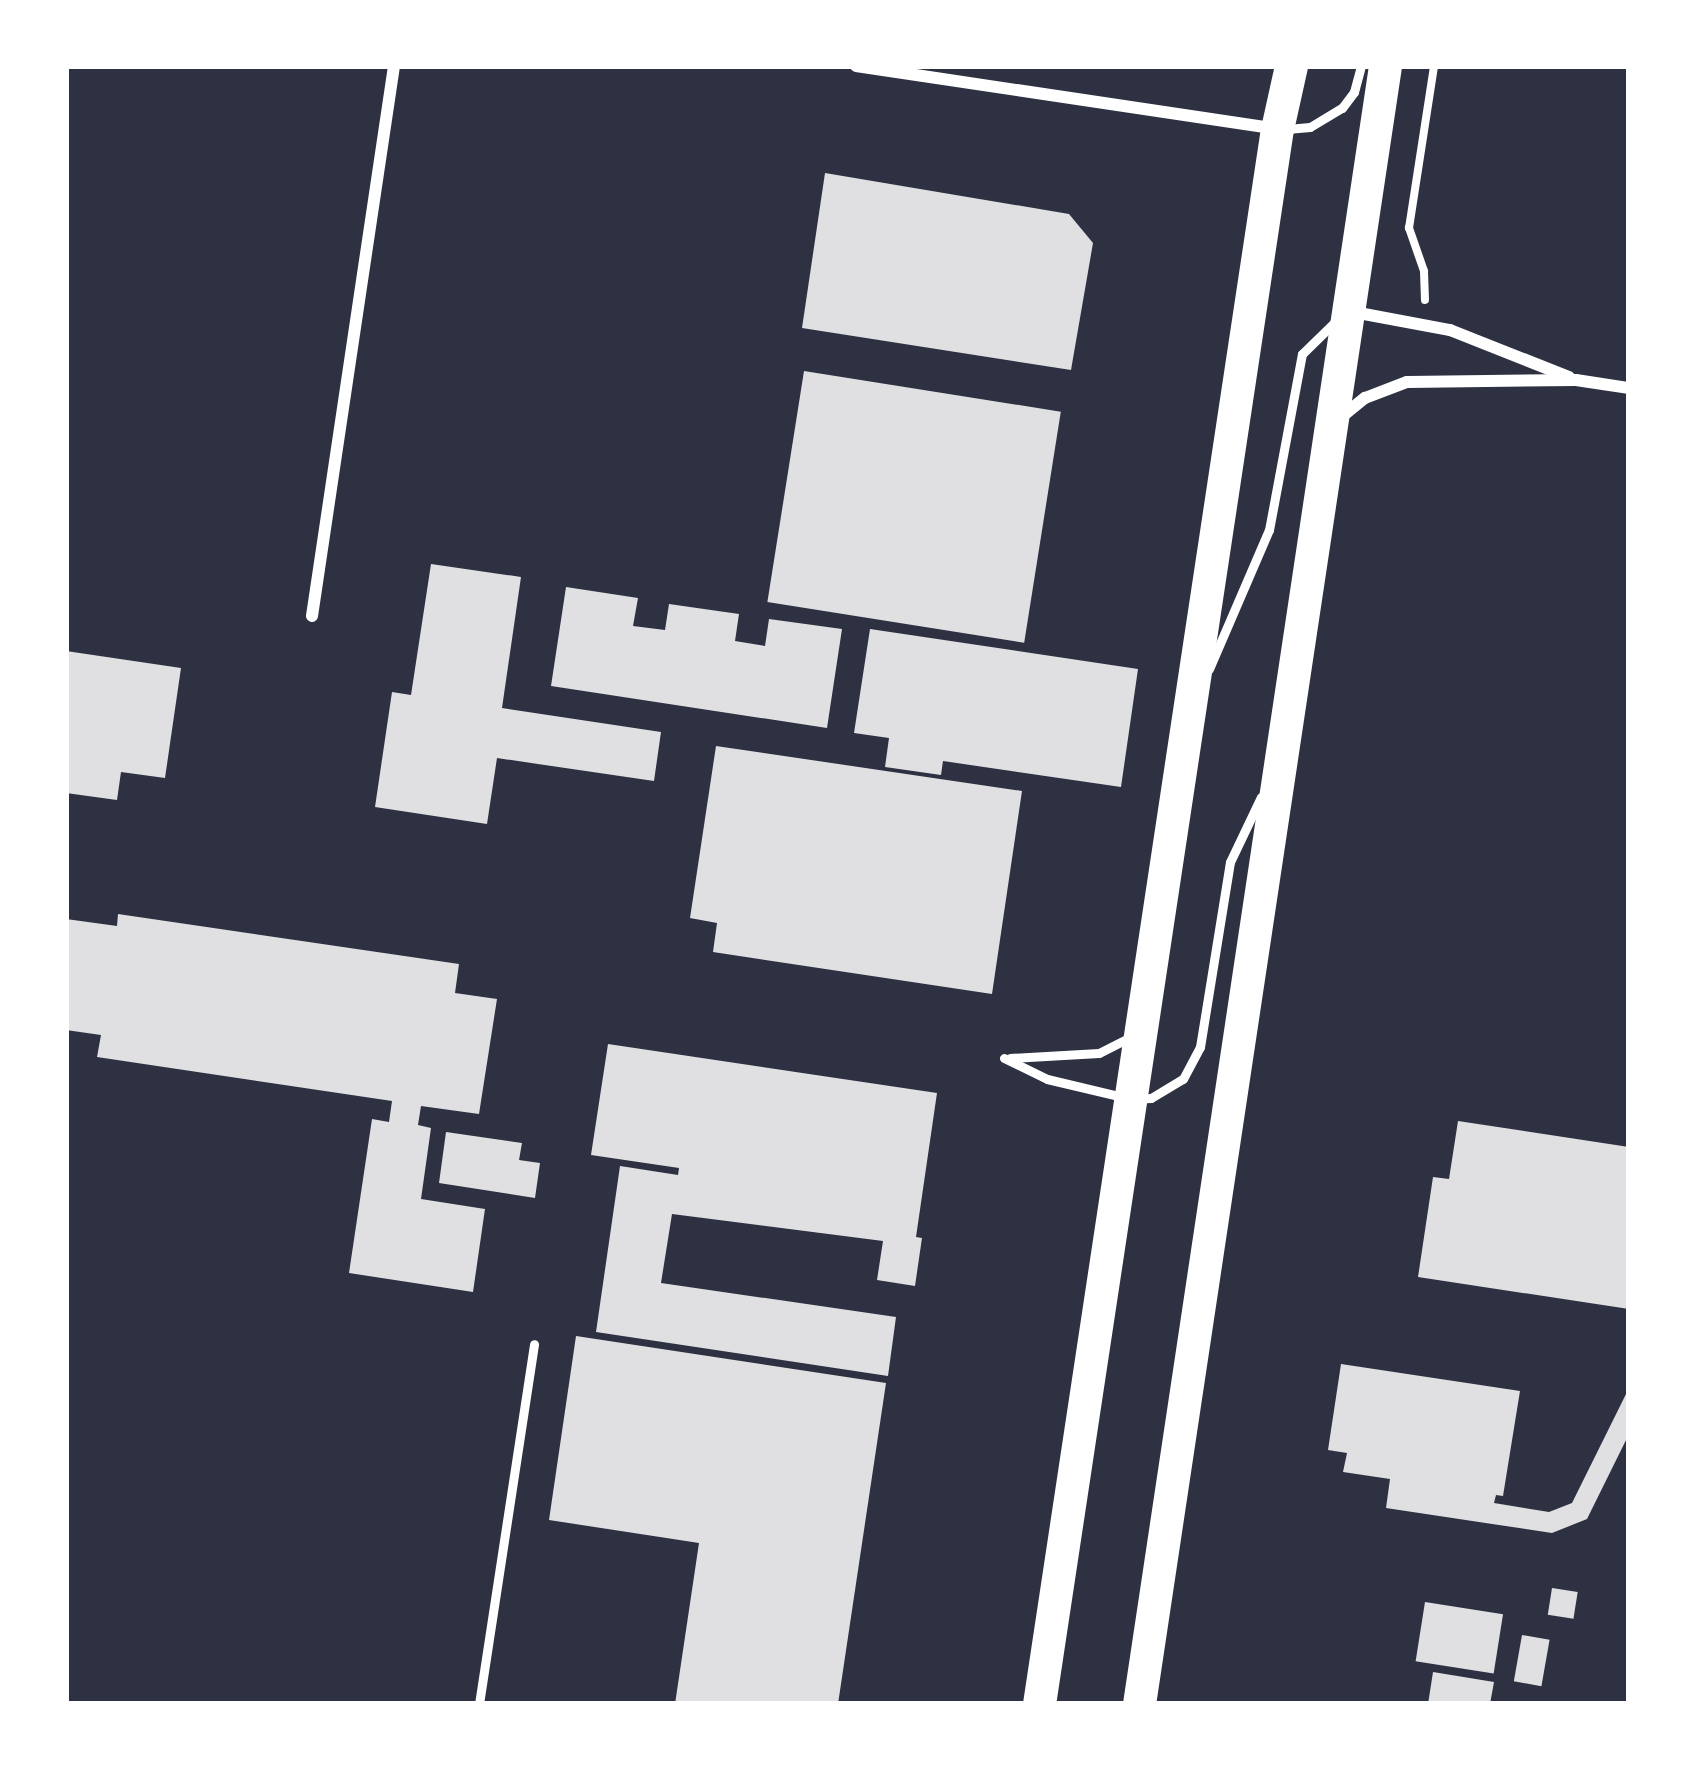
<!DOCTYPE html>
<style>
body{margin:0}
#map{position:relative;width:1695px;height:1770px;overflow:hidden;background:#2d3142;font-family:"PT Sans",sans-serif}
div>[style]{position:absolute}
.building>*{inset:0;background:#e0e0e3;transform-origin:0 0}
.path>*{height:8px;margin:-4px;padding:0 4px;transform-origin:4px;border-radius:4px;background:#fff}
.service>*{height:9px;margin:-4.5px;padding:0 4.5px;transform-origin:4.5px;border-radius:4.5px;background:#fff}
.minor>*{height:12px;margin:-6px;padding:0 6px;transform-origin:6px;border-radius:6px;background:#fff}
.trunk>*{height:33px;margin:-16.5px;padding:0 16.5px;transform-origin:16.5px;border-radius:16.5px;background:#fff}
span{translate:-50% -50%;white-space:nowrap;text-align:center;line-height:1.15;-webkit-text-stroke:9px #fff;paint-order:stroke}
.frame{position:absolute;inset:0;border:69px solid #fff;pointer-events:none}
</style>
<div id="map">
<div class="building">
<i style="clip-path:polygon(825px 173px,1069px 214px,1093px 243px,1071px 370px,802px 328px)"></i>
<i style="left:804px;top:371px;width:260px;height:234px;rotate:9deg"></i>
<i style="clip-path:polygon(431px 564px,521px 577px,502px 708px,661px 732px,654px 781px,497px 758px,487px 824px,375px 807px,392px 692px,411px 695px)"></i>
<i style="clip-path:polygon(566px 587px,638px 598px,633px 626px,665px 630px,669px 604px,739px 614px,735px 641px,765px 646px,769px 619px,842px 629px,827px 728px,551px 686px)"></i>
<i style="clip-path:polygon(870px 629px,1138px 669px,1121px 787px,943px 761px,941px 775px,885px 767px,889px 738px,854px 733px)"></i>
<i style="clip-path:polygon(66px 651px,181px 668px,165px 778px,121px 772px,117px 800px,66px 793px)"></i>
<i style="clip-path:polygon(716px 746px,1022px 791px,992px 994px,713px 952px,717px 923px,690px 918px)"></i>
<i style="clip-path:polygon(118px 914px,459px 964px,455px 993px,497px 999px,479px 1114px,421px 1106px,418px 1125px,431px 1128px,421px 1199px,485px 1209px,473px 1292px,349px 1273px,372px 1119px,389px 1122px,392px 1101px,97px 1057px,101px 1035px,66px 1030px,66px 919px,117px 926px)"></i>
<i style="clip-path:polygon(608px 1044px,937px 1093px,916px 1237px,922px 1238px,915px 1286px,877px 1280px,883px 1241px,672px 1214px,661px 1283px,896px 1317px,888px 1376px,596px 1332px,620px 1166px,678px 1175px,679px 1168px,591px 1155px)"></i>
<i style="clip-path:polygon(1458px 1121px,1629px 1147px,1629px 1309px,1418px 1277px,1433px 1177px,1449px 1179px)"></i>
<i style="clip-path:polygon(446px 1132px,522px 1143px,519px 1160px,540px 1163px,535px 1198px,439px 1183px)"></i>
<i style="clip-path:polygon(576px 1336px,886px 1383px,838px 1704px,675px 1704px,699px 1543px,549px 1520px)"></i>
<i style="clip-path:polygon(1341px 1364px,1520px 1391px,1503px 1496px,1496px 1495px,1494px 1503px,1549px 1512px,1572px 1503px,1629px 1388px,1629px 1434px,1587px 1519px,1552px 1533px,1386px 1508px,1390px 1479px,1343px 1472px,1347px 1453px,1328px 1450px)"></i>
<i style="left:1552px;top:1588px;width:26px;height:27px;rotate:9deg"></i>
<i style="left:1425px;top:1602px;width:79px;height:60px;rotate:9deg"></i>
<i style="left:1522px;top:1635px;width:28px;height:47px;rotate:10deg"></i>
<i style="clip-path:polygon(1433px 1672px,1494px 1682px,1490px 1704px,1428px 1704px)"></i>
</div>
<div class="path">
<i style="left:1425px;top:300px;width:29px;rotate:-92deg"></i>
<i style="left:1424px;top:271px;width:46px;rotate:-109.2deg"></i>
<i style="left:1409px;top:228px;width:164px;rotate:-81.2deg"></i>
</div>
<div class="service">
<i style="left:1287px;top:129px;width:23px;rotate:-5deg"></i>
<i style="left:1310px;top:127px;width:37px;rotate:-31deg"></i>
<i style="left:1342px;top:108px;width:20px;rotate:-53deg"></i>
<i style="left:1354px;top:92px;width:27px;rotate:-75deg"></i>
<i style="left:1209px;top:669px;width:151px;rotate:-66.7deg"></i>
<i style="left:1269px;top:530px;width:179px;rotate:-79.4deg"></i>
<i style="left:1302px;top:354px;width:49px;rotate:-44.2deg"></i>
<i style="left:1004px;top:1058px;width:48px;rotate:26deg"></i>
<i style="left:1047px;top:1079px;width:86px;rotate:13.4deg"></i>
<i style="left:1131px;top:1099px;width:20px;rotate:-3deg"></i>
<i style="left:1151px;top:1098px;width:37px;rotate:-31deg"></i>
<i style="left:1183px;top:1079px;width:36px;rotate:-62deg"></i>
<i style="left:1200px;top:1047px;width:187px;rotate:-80.8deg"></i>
<i style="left:1230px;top:862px;width:72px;rotate:-64.5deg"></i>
<i style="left:1010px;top:1058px;width:89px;rotate:-3.2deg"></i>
<i style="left:1099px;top:1053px;width:31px;rotate:-27deg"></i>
<i style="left:479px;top:1704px;width:364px;rotate:-81.3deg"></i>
</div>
<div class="minor">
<i style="left:856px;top:66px;width:425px;rotate:8.5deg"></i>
<i style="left:1348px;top:311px;width:104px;rotate:10.6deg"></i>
<i style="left:1450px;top:330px;width:128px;rotate:21.6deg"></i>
<i style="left:1340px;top:418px;width:32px;rotate:-39deg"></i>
<i style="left:1365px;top:398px;width:45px;rotate:-20.9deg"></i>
<i style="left:1407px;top:382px;width:169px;rotate:-0.7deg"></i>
<i style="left:1576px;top:380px;width:54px;rotate:8.6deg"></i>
<i style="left:312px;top:616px;width:556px;rotate:-81.52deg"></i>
</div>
<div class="trunk">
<i style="left:1039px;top:1704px;width:1593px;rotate:-81.41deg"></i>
<i style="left:1277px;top:129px;width:65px;rotate:-77.5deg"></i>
<i style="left:1139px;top:1704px;width:1656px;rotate:-81.46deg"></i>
</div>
<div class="frame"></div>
</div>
